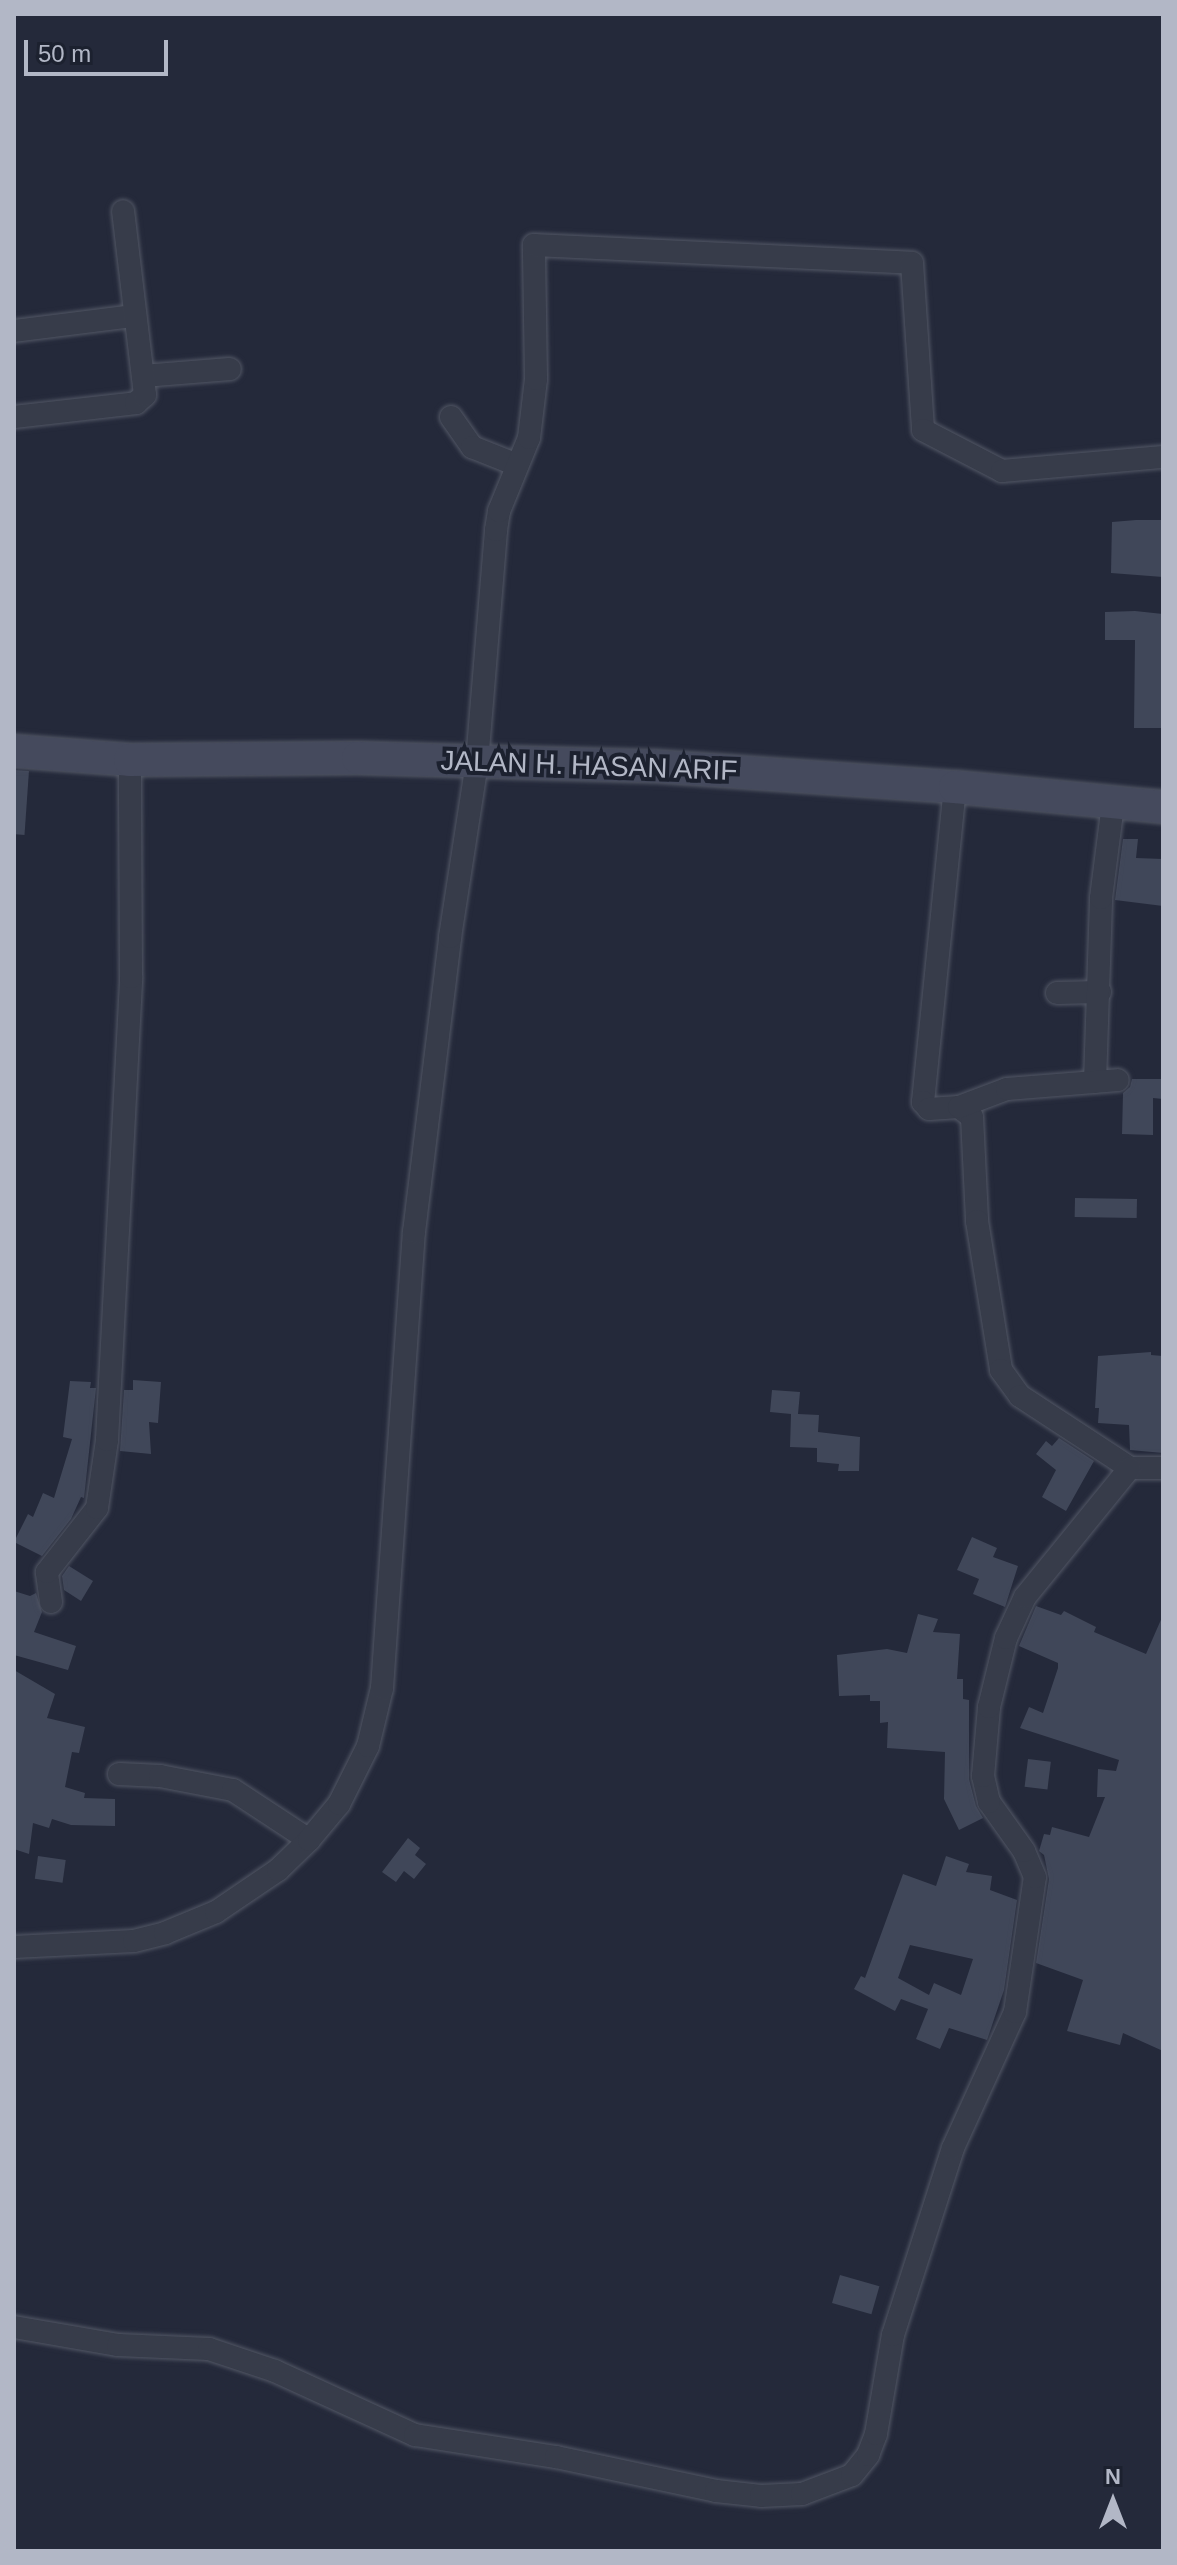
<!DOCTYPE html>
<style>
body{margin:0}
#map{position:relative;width:1177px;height:2565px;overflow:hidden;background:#24293a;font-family:Helvetica,sans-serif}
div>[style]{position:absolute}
.building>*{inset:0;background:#404759;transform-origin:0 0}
.roads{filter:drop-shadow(0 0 2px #525765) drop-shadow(0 0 2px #525765)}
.street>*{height:22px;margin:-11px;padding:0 11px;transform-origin:11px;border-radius:11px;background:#373c4a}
.secondary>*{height:32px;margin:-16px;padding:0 16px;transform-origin:16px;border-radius:16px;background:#454a5d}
span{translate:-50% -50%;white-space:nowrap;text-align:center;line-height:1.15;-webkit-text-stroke:8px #1c212f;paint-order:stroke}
.street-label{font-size:28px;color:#b2b7c6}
.frame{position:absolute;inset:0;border:16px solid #b2b7c6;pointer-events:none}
.north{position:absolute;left:1073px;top:2461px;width:80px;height:80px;-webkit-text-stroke:6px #1c212f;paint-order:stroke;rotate:0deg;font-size:22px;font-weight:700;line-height:32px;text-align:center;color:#b2b7c6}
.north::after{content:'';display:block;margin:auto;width:28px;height:36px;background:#b2b7c6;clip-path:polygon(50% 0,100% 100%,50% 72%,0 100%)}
.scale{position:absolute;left:24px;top:40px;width:144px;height:36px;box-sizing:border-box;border:4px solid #b2b7c6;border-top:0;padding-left:10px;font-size:24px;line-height:28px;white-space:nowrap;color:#b2b7c6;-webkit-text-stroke:6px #1c212f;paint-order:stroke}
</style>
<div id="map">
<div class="building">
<i style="clip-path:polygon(1136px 520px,1163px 520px,1163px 577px,1111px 573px,1112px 522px)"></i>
<i style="clip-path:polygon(1135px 611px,1163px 614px,1163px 728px,1134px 728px,1135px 640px,1105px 640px,1105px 612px)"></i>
<i style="left:14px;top:770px;width:15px;height:64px;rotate:4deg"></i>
<i style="clip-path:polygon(1123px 839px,1138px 839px,1136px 858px,1163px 859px,1163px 906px,1115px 900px)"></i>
<i style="clip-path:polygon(1132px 1079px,1163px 1079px,1163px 1099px,1153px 1098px,1153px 1135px,1122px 1134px,1123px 1093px,1130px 1087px)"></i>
<i style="left:1075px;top:1198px;width:62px;height:19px;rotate:1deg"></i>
<i style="clip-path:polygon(1151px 1352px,1151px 1355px,1163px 1356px,1163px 1453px,1130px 1450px,1129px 1425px,1098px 1423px,1099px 1408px,1095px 1408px,1098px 1356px)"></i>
<i style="clip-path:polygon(133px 1380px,161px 1382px,158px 1423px,149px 1422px,151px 1454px,120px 1451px,124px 1390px,133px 1390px)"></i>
<i style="clip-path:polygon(70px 1381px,91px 1382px,90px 1388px,96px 1388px,84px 1498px,81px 1497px,71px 1519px,42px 1556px,14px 1542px,28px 1514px,33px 1517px,43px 1493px,54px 1498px,72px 1439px,63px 1437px)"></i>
<i style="clip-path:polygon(772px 1390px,800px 1392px,798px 1414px,819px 1415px,818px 1432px,860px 1437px,859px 1471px,838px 1471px,839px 1464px,817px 1462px,817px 1448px,790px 1447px,791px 1414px,770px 1412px)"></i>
<i style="clip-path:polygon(1059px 1438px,1094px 1461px,1066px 1511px,1042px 1497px,1056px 1470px,1036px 1454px,1046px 1441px,1052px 1446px)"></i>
<i style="clip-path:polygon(972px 1537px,997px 1548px,993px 1557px,1018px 1566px,1005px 1607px,973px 1594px,979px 1579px,957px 1570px)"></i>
<i style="clip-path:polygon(69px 1566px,93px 1581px,81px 1601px,64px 1590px,62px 1576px)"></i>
<i style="clip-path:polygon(14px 1591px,30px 1596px,36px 1593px,42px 1612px,34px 1632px,76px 1646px,68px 1670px,14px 1655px)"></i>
<i style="clip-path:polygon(1036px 1606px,1061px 1615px,1064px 1611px,1096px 1627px,1094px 1632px,1146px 1654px,1163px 1615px,1163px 2051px,1123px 2033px,1120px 2045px,1067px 2031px,1083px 1980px,1036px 1963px,1049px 1879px,1044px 1855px,1039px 1851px,1044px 1834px,1050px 1835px,1052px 1827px,1089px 1837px,1105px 1797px,1097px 1797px,1098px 1769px,1116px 1771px,1119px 1760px,1020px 1728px,1029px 1707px,1043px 1713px,1058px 1668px,1058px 1663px,1019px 1646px)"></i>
<i style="clip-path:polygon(918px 1614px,938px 1619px,933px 1632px,960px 1634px,957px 1679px,963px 1679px,963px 1699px,969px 1700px,969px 1779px,976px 1806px,983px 1818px,959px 1830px,944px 1799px,945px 1752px,887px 1748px,888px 1722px,880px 1723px,880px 1701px,870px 1701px,870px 1695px,839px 1696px,837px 1655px,887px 1649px,907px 1653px)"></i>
<i style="clip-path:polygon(14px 1670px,55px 1694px,47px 1718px,85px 1727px,79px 1753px,72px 1752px,65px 1787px,85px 1793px,84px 1798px,115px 1799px,115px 1826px,71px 1825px,52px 1819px,49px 1828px,33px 1823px,29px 1854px,14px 1849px)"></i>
<i style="left:1028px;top:1759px;width:23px;height:28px;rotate:7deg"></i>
<i style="clip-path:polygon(408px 1838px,420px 1848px,415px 1855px,426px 1864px,414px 1879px,404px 1871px,396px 1882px,382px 1872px)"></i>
<i style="left:38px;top:1856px;width:28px;height:23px;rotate:8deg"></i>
<i style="clip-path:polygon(evenodd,946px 1856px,969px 1864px,966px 1872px,992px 1876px,990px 1890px,1017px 1900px,1004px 1990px,987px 2040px,949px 2028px,940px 2049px,916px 2039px,928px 2009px,901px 1999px,895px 2011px,854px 1989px,861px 1976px,865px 1978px,903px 1874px,936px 1886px,946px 1856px,910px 1945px,973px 1959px,961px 1995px,934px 1983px,929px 1995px,898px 1978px,910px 1945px)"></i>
<i style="left:840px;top:2275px;width:41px;height:29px;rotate:16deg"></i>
</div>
<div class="roads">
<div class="street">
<i style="left:14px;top:331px;width:120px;rotate:-7.2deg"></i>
<i style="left:143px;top:376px;width:87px;rotate:-4.6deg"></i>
<i style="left:14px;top:417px;width:123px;rotate:-6.5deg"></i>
<i style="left:136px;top:403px;width:12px;rotate:-42deg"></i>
<i style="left:145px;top:395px;width:185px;rotate:-96.8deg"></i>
<i style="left:451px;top:417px;width:37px;rotate:55deg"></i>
<i style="left:472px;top:447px;width:48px;rotate:21.8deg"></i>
<i style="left:955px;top:787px;width:317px;rotate:95.8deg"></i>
<i style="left:923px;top:1102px;width:9px;rotate:49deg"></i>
<i style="left:929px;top:1109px;width:30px;rotate:-4deg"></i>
<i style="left:959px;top:1107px;width:16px;rotate:38deg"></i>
<i style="left:972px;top:1117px;width:104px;rotate:87.2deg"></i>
<i style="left:977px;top:1221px;width:151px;rotate:80.8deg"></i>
<i style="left:1001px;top:1370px;width:32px;rotate:54deg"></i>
<i style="left:1020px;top:1396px;width:131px;rotate:33.2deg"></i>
<i style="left:1130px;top:1468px;width:33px"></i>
<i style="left:1057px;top:993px;width:43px;rotate:-1.3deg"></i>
<i style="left:1095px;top:1082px;width:184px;rotate:-88.1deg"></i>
<i style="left:1101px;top:898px;width:95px;rotate:-82.7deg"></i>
<i style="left:959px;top:1107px;width:51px;rotate:-20.6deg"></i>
<i style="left:1007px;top:1089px;width:111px;rotate:-4.6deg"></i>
<i style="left:51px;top:1602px;width:30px;rotate:-98deg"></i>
<i style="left:47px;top:1572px;width:81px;rotate:-52deg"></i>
<i style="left:97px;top:1508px;width:69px;rotate:-81.6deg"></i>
<i style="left:107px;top:1440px;width:464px;rotate:-87deg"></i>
<i style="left:131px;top:977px;width:217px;rotate:-90.3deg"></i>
<i style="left:119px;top:1774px;width:41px;rotate:2.8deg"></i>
<i style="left:160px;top:1776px;width:74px;rotate:10.9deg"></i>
<i style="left:233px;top:1790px;width:91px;rotate:33.3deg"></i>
<i style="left:14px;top:1947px;width:120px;rotate:-2.9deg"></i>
<i style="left:134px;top:1941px;width:32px;rotate:-14deg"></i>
<i style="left:165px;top:1933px;width:55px;rotate:-22.4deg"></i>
<i style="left:216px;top:1912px;width:75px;rotate:-34.1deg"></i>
<i style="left:278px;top:1870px;width:43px;rotate:-44.1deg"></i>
<i style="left:309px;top:1840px;width:47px;rotate:-50.2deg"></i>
<i style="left:339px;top:1804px;width:65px;rotate:-63.4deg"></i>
<i style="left:368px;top:1746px;width:60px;rotate:-76.4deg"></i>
<i style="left:382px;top:1688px;width:457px;rotate:-86deg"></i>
<i style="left:414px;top:1232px;width:297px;rotate:-83deg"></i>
<i style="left:450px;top:937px;width:177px;rotate:-81.2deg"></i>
<i style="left:477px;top:762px;width:233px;rotate:-85.3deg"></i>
<i style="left:496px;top:530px;width:19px;rotate:-81deg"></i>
<i style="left:499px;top:511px;width:79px;rotate:-67.7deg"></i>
<i style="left:529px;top:438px;width:59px;rotate:-83.2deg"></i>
<i style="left:536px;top:379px;width:134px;rotate:-90.9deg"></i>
<i style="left:534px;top:245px;width:378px;rotate:2.7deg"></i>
<i style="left:912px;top:263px;width:167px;rotate:86.2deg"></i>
<i style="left:923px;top:430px;width:89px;rotate:27.4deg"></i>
<i style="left:1002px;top:471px;width:162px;rotate:-5deg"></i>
<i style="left:14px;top:2327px;width:106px;rotate:9.8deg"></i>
<i style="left:118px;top:2345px;width:91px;rotate:2.5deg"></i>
<i style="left:209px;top:2349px;width:70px;rotate:18.4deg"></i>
<i style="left:275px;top:2371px;width:154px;rotate:24.6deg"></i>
<i style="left:415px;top:2435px;width:143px;rotate:8.9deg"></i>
<i style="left:556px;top:2457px;width:164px;rotate:12deg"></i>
<i style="left:716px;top:2491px;width:45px;rotate:6.3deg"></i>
<i style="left:761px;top:2496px;width:41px;rotate:-2.8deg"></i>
<i style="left:802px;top:2494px;width:53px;rotate:-20.8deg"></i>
<i style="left:852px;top:2475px;width:26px;rotate:-51deg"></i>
<i style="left:868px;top:2455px;width:22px;rotate:-69deg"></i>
<i style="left:876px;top:2434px;width:100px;rotate:-80.3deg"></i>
<i style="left:893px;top:2335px;width:196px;rotate:-72.2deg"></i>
<i style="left:953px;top:2148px;width:149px;rotate:-65.5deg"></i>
<i style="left:1015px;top:2012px;width:136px;rotate:-81.6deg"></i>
<i style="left:1035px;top:1877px;width:28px;rotate:-113deg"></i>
<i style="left:1024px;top:1851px;width:60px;rotate:-125.5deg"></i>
<i style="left:989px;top:1802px;width:27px;rotate:-103deg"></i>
<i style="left:983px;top:1776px;width:69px;rotate:-85deg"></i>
<i style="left:989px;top:1707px;width:71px;rotate:-76.2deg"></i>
<i style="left:1006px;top:1638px;width:45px;rotate:-65.1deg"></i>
<i style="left:1025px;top:1597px;width:166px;rotate:-50.9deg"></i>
</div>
<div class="secondary">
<i style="left:14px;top:751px;width:116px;rotate:4.4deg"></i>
<i style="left:130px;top:760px;width:228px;rotate:-0.5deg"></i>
<i style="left:358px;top:758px;width:295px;rotate:1.6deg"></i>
<i style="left:653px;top:766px;width:303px;rotate:4deg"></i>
<i style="left:955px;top:787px;width:209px;rotate:5.5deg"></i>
</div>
</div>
<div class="street-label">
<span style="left:589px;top:766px;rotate:2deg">JALAN H. HASAN ARIF</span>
</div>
<div class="frame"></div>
<div class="north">N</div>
<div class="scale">50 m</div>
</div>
